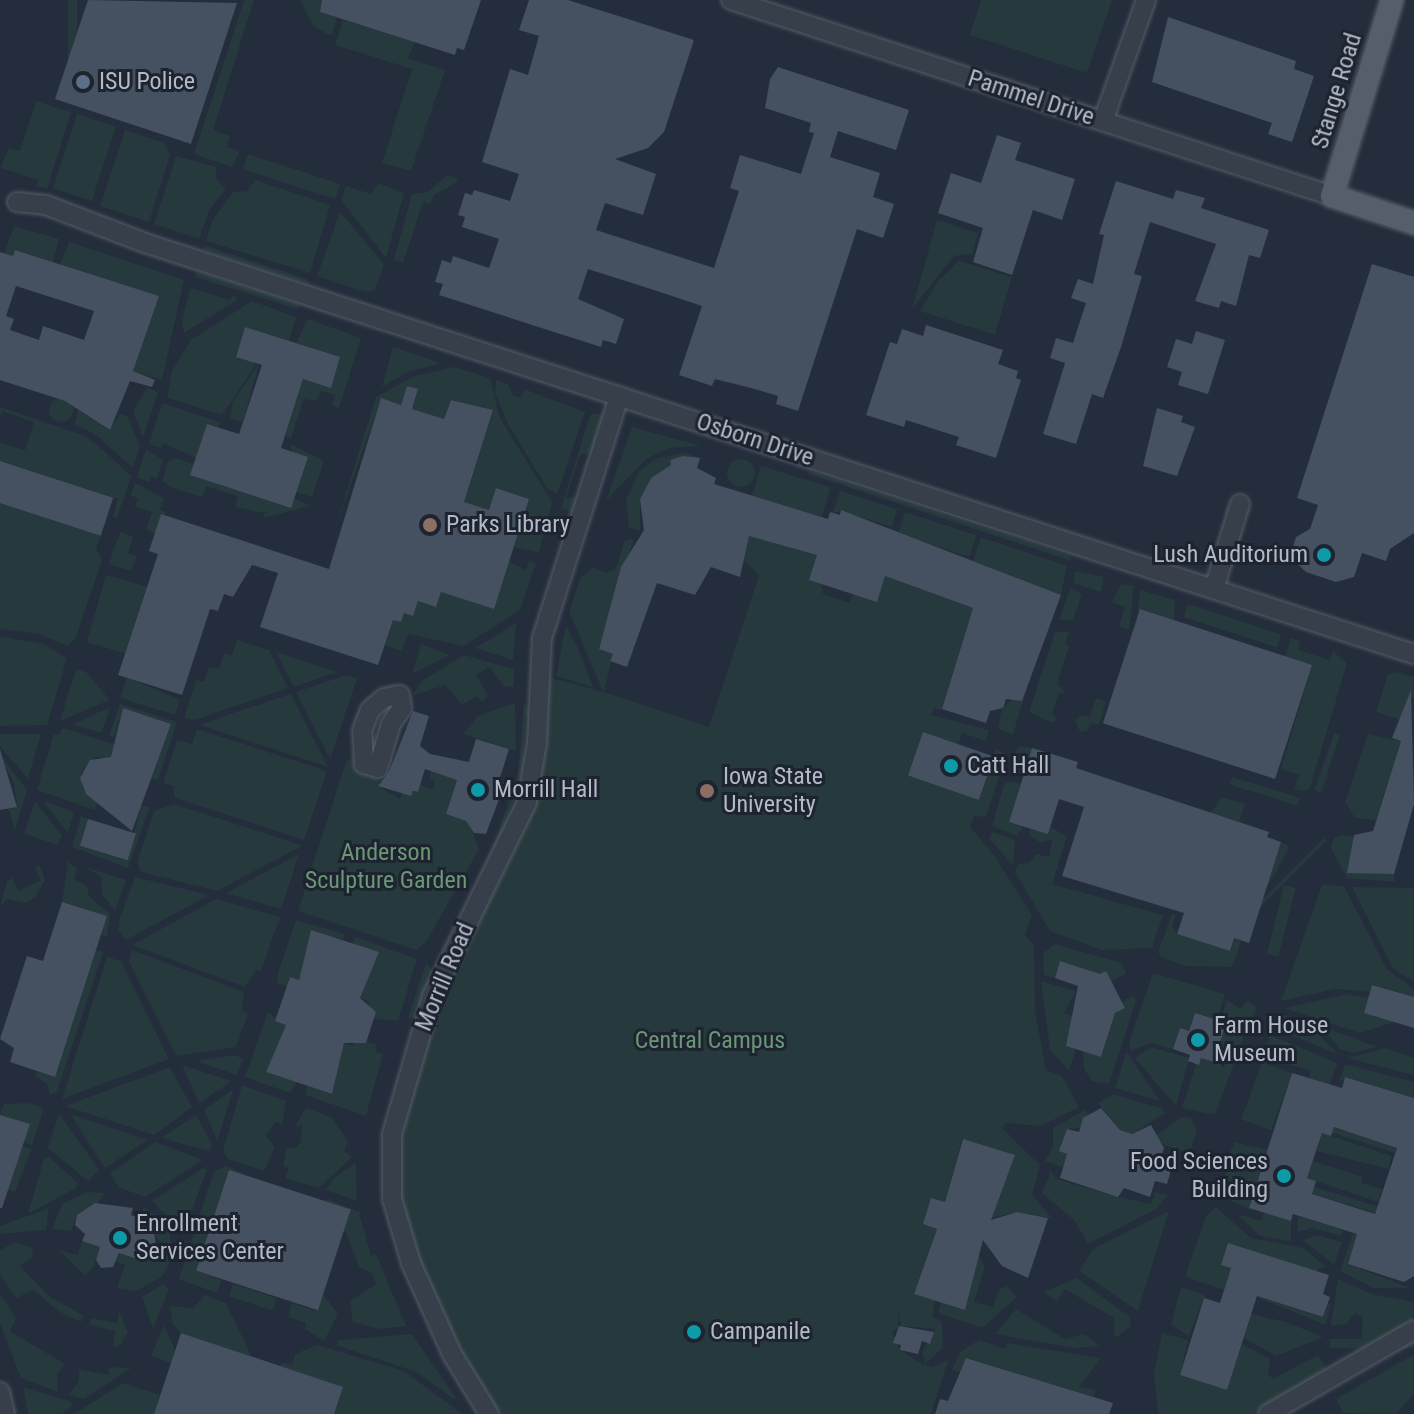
<!DOCTYPE html>
<style>
body{margin:0}
#map{position:relative;width:1414px;height:1414px;overflow:hidden;background:#242d3b;font-family:"Roboto Condensed",sans-serif}
div>[style]{position:absolute}
.green>*{inset:0;background:#26393c;transform-origin:0 0}
.round{border-radius:50%}
.building>*{inset:0;background:#455060;transform-origin:0 0}
.roads{filter:drop-shadow(0 0 2px #565d69) drop-shadow(0 0 2px #565d69)}
.minor>*{height:18px;margin:-9px;padding:0 9px;transform-origin:9px;border-radius:9px;background:#373f4b}
.major>*{height:22px;margin:-11px;padding:0 11px;transform-origin:11px;border-radius:11px;background:#555e6b}
.dots>*{width:22px;height:22px;translate:-50% -50%;box-sizing:border-box;border:4px solid #1d2430;border-radius:50%}
span{translate:-50% -50%;white-space:nowrap;text-align:center;line-height:1.15;-webkit-text-stroke:6px #1d2430;paint-order:stroke}
.poi-label{font-size:24px;color:#b3bac7}
.left{translate:0 -50%;text-align:left}
.right{translate:-100% -50%;text-align:right}
.street-label{font-size:24px;color:#b3bac7}
.park-label{font-size:24px;color:#6b9776}
</style>
<div id="map">
<div class="green">
<i style="left:68px;top:0;width:9px;height:92px"></i>
<i style="clip-path:polygon(244px 0,254px 0,213px 130px,230px 136px,227px 147px,240px 151px,232px 167px,194px 154px)"></i>
<i style="clip-path:polygon(300px 0,322px 0,320px 12px,337px 18px,331px 36px,313px 26px)"></i>
<i style="clip-path:polygon(981px 0,1112px 0,1087px 73px,970px 35px)"></i>
<i style="clip-path:polygon(343px 20px,415px 42px,408px 58px,445px 70px,411px 171px,382px 163px,412px 69px,335px 45px)"></i>
<i style="clip-path:polygon(36px 101px,71px 112px,47px 189px,36px 186px,38px 180px,1px 168px,8px 148px,20px 151px)"></i>
<i style="left:77px;top:114px;width:41px;height:78px;rotate:18deg"></i>
<i style="clip-path:polygon(125px 130px,164px 143px,170px 155px,149px 222px,100px 206px)"></i>
<i style="left:248px;top:154px;width:97px;height:16px;rotate:18deg"></i>
<i style="clip-path:polygon(176px 156px,216px 167px,216px 179px,226px 189px,209px 210px,199px 239px,154px 224px)"></i>
<i style="clip-path:polygon(447px 175px,458px 178px,456px 183px,434px 195px,430px 204px,423px 202px,403px 263px,394px 260px,412px 194px,428px 192px)"></i>
<i style="clip-path:polygon(255px 180px,330px 205px,310px 273px,206px 241px,212px 221px,233px 192px,247px 191px)"></i>
<i style="clip-path:polygon(378px 183px,404px 193px,386px 258px,341px 200px,346px 186px,371px 194px)"></i>
<i style="clip-path:polygon(340px 212px,384px 264px,375px 290px,365px 292px,317px 276px)"></i>
<i style="clip-path:polygon(937px 220px,978px 233px,972px 254px,954px 256px,912px 309px)"></i>
<i style="clip-path:polygon(14px 226px,59px 239px,53px 262px,16px 250px,13px 257px,4px 254px)"></i>
<i style="clip-path:polygon(69px 242px,184px 280px,162px 380px,133px 371px,158px 296px,60px 265px)"></i>
<i style="clip-path:polygon(204px 245px,307px 279px,308px 284px,203px 250px)"></i>
<i style="clip-path:polygon(959px 261px,1012px 277px,995px 335px,920px 311px,939px 280px)"></i>
<i style="clip-path:polygon(196px 271px,301px 305px,296px 309px,195px 277px)"></i>
<i style="clip-path:polygon(190px 288px,230px 300px,233px 295px,239px 299px,184px 333px,182px 320px)"></i>
<i style="clip-path:polygon(252px 301px,296px 317px,289px 341px,245px 327px,236px 356px,255px 363px,254px 368px,222px 415px,167px 398px,172px 371px,191px 340px)"></i>
<i style="clip-path:polygon(308px 319px,361px 338px,339px 408px,332px 405px,335px 395px,321px 391px,316px 401px,304px 399px,291px 438px,285px 436px,303px 379px,330px 387px,340px 358px,296px 343px)"></i>
<i style="clip-path:polygon(393px 347px,438px 362px,439px 364px,408px 372px,382px 387px)"></i>
<i style="clip-path:polygon(259px 364px,243px 422px,230px 418px,233px 401px)"></i>
<i style="clip-path:polygon(454px 367px,490px 378px,500px 418px,552px 502px,539px 552px,514px 547px,529px 499px,497px 488px,489px 510px,464px 502px,493px 410px,451px 400px,444px 419px,412px 409px,418px 390px,407px 386px,401px 405px,381px 399px,332px 538px,376px 397px,414px 376px)"></i>
<i style="clip-path:polygon(496px 380px,508px 384px,512px 395px,521px 398px,524px 389px,585px 412px,557px 494px,547px 488px,508px 424px,495px 393px)"></i>
<i style="clip-path:polygon(147px 388px,158px 392px,143px 437px,133px 411px)"></i>
<i class="round" style="left:49px;top:398px;width:24px;height:24px"></i>
<i style="clip-path:polygon(162px 403px,220px 422px,218px 427px,207px 424px,196px 458px,163px 443px,161px 448px,149px 444px)"></i>
<i style="clip-path:polygon(0 407px,86px 436px,104px 451px,131px 476px,117px 518px,113px 517px,118px 499px,0 461px,0 443px,25px 450px,34px 422px,2px 411px,0 417px)"></i>
<i style="clip-path:polygon(78px 410px,109px 430px,120px 414px,127px 416px,140px 446px,133px 468px,97px 436px,75px 424px)"></i>
<i style="clip-path:polygon(597px 413px,605px 417px,596px 451px,580px 455px,566px 498px,582px 496px,576px 513px,561px 509px,590px 415px)"></i>
<i style="clip-path:polygon(632px 427px,701px 446px,670px 448px,646px 459px,606px 501px)"></i>
<i style="clip-path:polygon(291px 444px,324px 461px,312px 497px,296px 492px)"></i>
<i style="clip-path:polygon(146px 449px,163px 460px,157px 478px,151px 476px,149px 482px,137px 478px)"></i>
<i style="clip-path:polygon(685px 453px,700px 458px,670px 459px,671px 465px,651px 478px,640px 499px,640px 531px,629px 528px,626px 500px,640px 470px,658px 458px)"></i>
<i style="clip-path:polygon(176px 458px,194px 464px,191px 475px,290px 508px,294px 498px,310px 506px,263px 518px,265px 513px,235px 507px,238px 496px,206px 486px,202px 497px,173px 488px,162px 481px,168px 462px)"></i>
<i class="round" style="left:727px;top:459px;width:28px;height:28px"></i>
<i style="left:761px;top:466px;width:73px;height:32px;rotate:17deg"></i>
<i style="clip-path:polygon(810px 471px,1071px 556px,1071px 561px,808px 474px)"></i>
<i style="clip-path:polygon(135px 483px,164px 498px,160px 510px,166px 512px,155px 533px,146px 530px,152px 512px,135px 506px,138px 498px,131px 496px)"></i>
<i style="clip-path:polygon(840px 491px,897px 509px,892px 527px,842px 511px,833px 513px)"></i>
<i style="clip-path:polygon(0 501px,101px 534px,96px 549px,102px 560px,76px 637px,68px 646px,40px 634px,0 629px)"></i>
<i style="left:905px;top:512px;width:75px;height:23px;rotate:18deg"></i>
<i style="clip-path:polygon(120px 532px,133px 537px,128px 553px,137px 556px,131px 571px,109px 564px)"></i>
<i style="clip-path:polygon(749px 536px,817px 555px,823px 594px,850px 603px,853px 594px,885px 576px,983px 612px,968px 624px,942px 710px,934px 708px,931px 715px,989px 730px,986px 741px,962px 733px,958px 744px,923px 733px,909px 776px,980px 799px,996px 749px,1006px 755px,986px 817px,974px 816px,970px 827px,994px 855px,1032px 915px,1025px 935px,1034px 946px,1035px 1011px,1046px 1070px,1062px 1076px,1079px 1107px,1041px 1126px,1005px 1123px,1003px 1129px,1040px 1165px,1032px 1195px,1052px 1218px,1017px 1212px,991px 1218px,1014px 1155px,962px 1139px,945px 1202px,931px 1198px,923px 1224px,937px 1228px,914px 1294px,935px 1300px,932px 1316px,942px 1322px,943px 1348px,925px 1364px,922px 1352px,935px 1329px,901px 1326px,898px 1309px,898px 1328px,892px 1332px,900px 1350px,922px 1364px,932px 1367px,948px 1360px,931px 1414px,489px 1414px,434px 1317px,389px 1167px,432px 996px,510px 840px,545px 676px,603px 692px,569px 611px,580px 579px,593px 567px,605px 573px,615px 570px,625px 540px,634px 539px,599px 648px,613px 654px,604px 692px,709px 727px,759px 575px,742px 559px)"></i>
<i style="clip-path:polygon(981px 537px,1067px 566px,1061px 595px,973px 561px)"></i>
<i style="clip-path:polygon(509px 561px,526px 570px,529px 561px,536px 563px,520px 610px,464px 646px,408px 634px,402px 651px,385px 645px,393px 620px,401px 622px,404px 613px,413px 616px,418px 601px,436px 607px,442px 589px)"></i>
<i style="clip-path:polygon(1075px 571px,1104px 577px,1101px 592px,1074px 583px)"></i>
<i style="left:106px;top:575px;width:43px;height:70px;rotate:16deg"></i>
<i style="clip-path:polygon(1121px 584px,1134px 586px,1129px 630px,1119px 626px,1125px 607px,1112px 602px)"></i>
<i style="clip-path:polygon(1070px 588px,1082px 594px,1073px 620px,1059px 620px)"></i>
<i style="clip-path:polygon(1140px 590px,1175px 600px,1174px 620px,1141px 609px,1137px 618px)"></i>
<i style="left:1188px;top:604px;width:98px;height:14px;rotate:18deg"></i>
<i style="clip-path:polygon(516px 623px,513px 660px,475px 648px)"></i>
<i style="clip-path:polygon(566px 626px,578px 648px,593px 687px,556px 676px)"></i>
<i style="clip-path:polygon(1055px 632px,1069px 632px,1065px 644px,1069px 646px,1057px 684px,1066px 693px,1059px 693px,1052px 715px,1058px 719px,1052px 723px,1029px 712px)"></i>
<i style="clip-path:polygon(0 636px,44px 644px,67px 658px,47px 725px,0 726px)"></i>
<i style="clip-path:polygon(1291px 638px,1300px 641px,1298px 650px,1330px 660px,1333px 651px,1347px 663px,1310px 788px,1304px 791px,1294px 789px,1299px 775px,1281px 769px,1312px 666px,1285px 657px)"></i>
<i style="clip-path:polygon(237px 640px,269px 650px,288px 688px,195px 720px,184px 718px,196px 680px,204px 682px,209px 667px,219px 669px,224px 653px,232px 655px)"></i>
<i style="clip-path:polygon(421px 644px,450px 655px,412px 674px)"></i>
<i style="clip-path:polygon(1040px 646px,1013px 734px,998px 729px,1002px 708px,1011px 701px)"></i>
<i style="clip-path:polygon(276px 652px,337px 672px,294px 687px)"></i>
<i style="clip-path:polygon(464px 655px,514px 669px,514px 687px,504px 686px,489px 667px,476px 675px,488px 696px,482px 702px,477px 696px,462px 705px,445px 685px,412px 696px,423px 680px)"></i>
<i style="clip-path:polygon(76px 669px,86px 672px,110px 700px,60px 721px)"></i>
<i style="clip-path:polygon(1397px 672px,1414px 677px,1414px 698px,1410px 697px,1402px 720px,1376px 712px,1388px 674px)"></i>
<i style="clip-path:polygon(346px 675px,357px 678px,330px 759px,296px 692px)"></i>
<i style="clip-path:polygon(127px 677px,180px 700px,175px 715px,120px 698px)"></i>
<i style="clip-path:polygon(291px 694px,328px 767px,200px 725px,230px 714px)"></i>
<i style="clip-path:polygon(1096px 698px,1106px 701px,1099px 725px,1091px 723px,1087px 731px,1080px 732px,1075px 720px,1081px 715px,1090px 717px)"></i>
<i style="clip-path:polygon(515px 703px,516px 751px,463px 734px,478px 716px)"></i>
<i style="clip-path:polygon(524px 703px,531px 714px,525px 715px,524px 764px,505px 826px,511px 829px,500px 849px,493px 846px,518px 775px)"></i>
<i style="clip-path:polygon(120px 704px,177px 722px,158px 780px,151px 778px,171px 724px,123px 708px,114px 737px,109px 735px)"></i>
<i style="clip-path:polygon(110px 707px,102px 733px,73px 725px,73px 724px)"></i>
<i style="clip-path:polygon(62px 728px,115px 744px,111px 759px,95px 757px,81px 773px,83px 790px,98px 800px,95px 810px,37px 790px,54px 734px,59px 735px)"></i>
<i style="clip-path:polygon(197px 729px,327px 771px,304px 840px,175px 798px,173px 786px,163px 783px,177px 740px,192px 744px)"></i>
<i style="clip-path:polygon(1334px 733px,1340px 735px,1321px 794px,1315px 789px)"></i>
<i style="clip-path:polygon(0 734px,41px 734px,28px 779px,0 747px)"></i>
<i style="clip-path:polygon(1368px 734px,1401px 741px,1376px 820px,1355px 818px,1345px 802px)"></i>
<i style="clip-path:polygon(1018px 746px,1032px 748px,1024px 776px,1010px 768px)"></i>
<i style="clip-path:polygon(360px 752px,365px 760px,361px 773px,380px 779px,378px 786px,400px 799px,402px 793px,418px 792px,420px 785px,433px 789px,435px 781px,429px 779px,434px 762px,457px 780px,446px 814px,469px 822px,479px 849px,426px 942px,416px 950px,298px 911px,346px 762px)"></i>
<i style="clip-path:polygon(0 755px,27px 790px,15px 830px,8px 808px,17px 806px,14px 783px)"></i>
<i style="left:1232px;top:777px;width:71px;height:8px;rotate:17deg"></i>
<i style="clip-path:polygon(1010px 781px,1021px 784px,1009px 822px,1023px 827px,1017px 836px,992px 826px,1004px 784px)"></i>
<i style="clip-path:polygon(1222px 797px,1245px 804px,1239px 822px,1214px 814px,1204px 822px)"></i>
<i style="clip-path:polygon(35px 801px,62px 836px,58px 845px,24px 834px)"></i>
<i style="clip-path:polygon(46px 802px,74px 812px,68px 833px,45px 804px)"></i>
<i style="clip-path:polygon(174px 804px,301px 845px,300px 847px,217px 891px,141px 872px,137px 862px,154px 811px)"></i>
<i style="clip-path:polygon(141px 806px,150px 807px,128px 868px,72px 847px,81px 816px,88px 819px,80px 846px,127px 861px)"></i>
<i style="clip-path:polygon(1050px 827px,1067px 836px,1052px 884px,1163px 915px,1152px 948px,1102px 950px,1050px 931px,1015px 872px,1018px 864px,1029px 863px,1037px 854px,1049px 857px,1052px 840px,1041px 843px,1029px 835px,1031px 828px)"></i>
<i style="clip-path:polygon(992px 832px,1015px 840px,1013px 866px,989px 838px)"></i>
<i style="clip-path:polygon(1342px 835px,1354px 837px,1348px 872px,1394px 874px,1394px 882px,1347px 878px,1331px 848px,1334px 838px)"></i>
<i style="left:1324px;top:838px;width:4px;height:171px;rotate:45deg"></i>
<i style="left:1281px;top:842px;width:10px;height:111px;rotate:29deg"></i>
<i style="clip-path:polygon(299px 854px,281px 909px,228px 894px,228px 892px)"></i>
<i style="clip-path:polygon(68px 861px,77px 869px,74px 879px,87px 886px,89px 896px,110px 914px,107px 937px,101px 935px,106px 916px,62px 902px)"></i>
<i style="clip-path:polygon(40px 866px,45px 880px,35px 897px,25px 903px,7px 899px,0 907px,7px 881px,12px 878px,19px 891px,41px 880px,34px 867px)"></i>
<i style="clip-path:polygon(82px 866px,126px 880px,115px 911px,102px 894px,101px 876px)"></i>
<i style="clip-path:polygon(135px 877px,205px 894px,206px 897px,126px 940px,118px 931px,120px 918px)"></i>
<i style="left:1284px;top:885px;width:12px;height:71px;rotate:14deg"></i>
<i style="clip-path:polygon(1322px 885px,1344px 886px,1386px 968px,1414px 989px,1414px 997px,1373px 985px,1370px 992px,1336px 989px,1281px 1001px)"></i>
<i style="clip-path:polygon(1352px 887px,1414px 888px,1414px 982px,1393px 968px)"></i>
<i style="clip-path:polygon(216px 899px,280px 917px,261px 971px,256px 970px,245px 987px,132px 945px)"></i>
<i style="clip-path:polygon(1172px 915px,1176px 915px,1172px 926px,1177px 934px,1230px 951px,1234px 938px,1241px 941px,1232px 967px,1187px 966px,1162px 958px,1158px 952px)"></i>
<i style="clip-path:polygon(296px 920px,345px 934px,343px 940px,311px 930px,299px 980px,290px 977px,287px 986px,278px 984px,277px 976px)"></i>
<i style="clip-path:polygon(355px 937px,417px 959px,398px 1021px,374px 1019px,376px 1012px,367px 1010px,369px 1002px,360px 998px,378px 952px,353px 944px)"></i>
<i style="clip-path:polygon(1055px 944px,1122px 963px,1126px 974px,1111px 981px,1060px 962px,1055px 978px,1044px 975px,1043px 953px)"></i>
<i style="clip-path:polygon(96px 950px,103px 952px,57px 1092px,50px 1095px,47px 1084px,35px 1076px,37px 1071px,54px 1077px)"></i>
<i style="clip-path:polygon(132px 950px,244px 992px,242px 1011px,248px 1014px,236px 1047px,176px 1056px,129px 962px)"></i>
<i style="clip-path:polygon(107px 957px,121px 961px,169px 1059px,62px 1099px)"></i>
<i style="clip-path:polygon(426px 963px,435px 973px,419px 1015px,407px 1019px)"></i>
<i style="clip-path:polygon(1153px 973px,1225px 994px,1217px 1020px,1195px 1013px,1189px 1031px,1180px 1028px,1173px 1049px,1150px 1043px,1131px 1051px,1129px 1042px)"></i>
<i style="clip-path:polygon(1041px 981px,1076px 991px,1064px 1013px,1076px 1017px,1067px 1046px,1076px 1049px,1069px 1071px,1050px 1050px)"></i>
<i style="clip-path:polygon(1347px 994px,1369px 998px,1394px 1022px,1360px 1033px,1285px 1008px)"></i>
<i style="clip-path:polygon(1133px 996px,1136px 1001px,1109px 1084px,1092px 1081px,1084px 1069px,1083px 1051px,1101px 1057px,1115px 1013px,1125px 1008px,1121px 1002px)"></i>
<i style="clip-path:polygon(1227px 1000px,1241px 1009px,1247px 1000px,1257px 1007px,1246px 1031px,1220px 1022px)"></i>
<i style="clip-path:polygon(268px 1012px,286px 1025px,266px 1072px,297px 1082px,290px 1093px,245px 1077px)"></i>
<i style="clip-path:polygon(1277px 1013px,1306px 1022px,1339px 1055px,1272px 1027px)"></i>
<i style="clip-path:polygon(1320px 1026px,1375px 1046px,1376px 1047px,1355px 1053px,1341px 1050px)"></i>
<i style="clip-path:polygon(1224px 1030px,1244px 1036px,1215px 1115px,1182px 1108px,1196px 1064px,1201px 1058px,1214px 1062px)"></i>
<i style="clip-path:polygon(1270px 1035px,1337px 1063px,1330px 1085px,1309px 1078px,1311px 1071px,1263px 1056px)"></i>
<i style="clip-path:polygon(356px 1040px,377px 1044px,375px 1051px,383px 1054px,366px 1116px,305px 1095px,307px 1086px,332px 1094px,344px 1043px,353px 1046px)"></i>
<i style="clip-path:polygon(1151px 1047px,1189px 1058px,1176px 1106px,1135px 1058px)"></i>
<i style="clip-path:polygon(1386px 1048px,1414px 1058px,1414px 1075px,1347px 1058px)"></i>
<i style="clip-path:polygon(1126px 1053px,1128px 1054px,1160px 1101px,1115px 1088px)"></i>
<i style="clip-path:polygon(235px 1055px,243px 1059px,237px 1075px,196px 1061px)"></i>
<i style="left:1262px;top:1062px;width:32px;height:61px;rotate:20deg"></i>
<i style="clip-path:polygon(1345px 1064px,1414px 1082px,1414px 1098px,1346px 1077px,1339px 1083px)"></i>
<i style="clip-path:polygon(182px 1065px,231px 1081px,231px 1082px,199px 1103px)"></i>
<i style="clip-path:polygon(170px 1067px,192px 1107px,154px 1135px,65px 1106px)"></i>
<i style="clip-path:polygon(242px 1085px,286px 1101px,282px 1126px,276px 1121px,266px 1136px,275px 1147px,264px 1171px,228px 1159px,223px 1151px)"></i>
<i style="clip-path:polygon(232px 1090px,233px 1091px,217px 1141px,204px 1110px)"></i>
<i style="clip-path:polygon(1113px 1094px,1161px 1108px,1165px 1113px,1132px 1134px,1120px 1130px,1098px 1103px)"></i>
<i style="clip-path:polygon(28px 1103px,44px 1108px,32px 1145px,24px 1142px,29px 1124px,0 1115px,4px 1104px)"></i>
<i style="clip-path:polygon(306px 1107px,332px 1118px,348px 1141px,344px 1151px,352px 1157px,319px 1188px,285px 1178px,289px 1168px,283px 1166px,287px 1147px,294px 1149px,301px 1142px,302px 1125px,295px 1127px)"></i>
<i style="clip-path:polygon(1085px 1110px,1089px 1115px,1080px 1128px,1067px 1129px,1060px 1150px,1067px 1154px,1067px 1169px,1045px 1161px,1053px 1146px,1053px 1128px)"></i>
<i style="clip-path:polygon(59px 1113px,99px 1170px,88px 1181px,48px 1148px)"></i>
<i style="clip-path:polygon(70px 1114px,148px 1140px,105px 1168px)"></i>
<i style="clip-path:polygon(196px 1115px,212px 1145px,209px 1151px,161px 1138px)"></i>
<i style="clip-path:polygon(1182px 1117px,1191px 1118px,1197px 1131px,1189px 1154px,1162px 1144px,1156px 1135px)"></i>
<i style="left:1334px;top:1127px;width:66px;height:6px;rotate:18deg"></i>
<i style="clip-path:polygon(1322px 1133px,1392px 1156px,1388px 1169px,1317px 1151px)"></i>
<i style="clip-path:polygon(155px 1142px,203px 1160px,145px 1197px,118px 1187px,110px 1173px)"></i>
<i style="clip-path:polygon(1235px 1142px,1267px 1150px,1249px 1207px,1258px 1213px,1231px 1201px,1224px 1165px)"></i>
<i style="left:23px;top:1146px;width:9px;height:46px;rotate:21deg"></i>
<i style="clip-path:polygon(49px 1157px,77px 1182px,76px 1188px,28px 1214px,44px 1158px)"></i>
<i style="clip-path:polygon(1313px 1161px,1363px 1177px,1361px 1183px,1382px 1189px,1378px 1202px,1307px 1178px)"></i>
<i style="clip-path:polygon(356px 1162px,357px 1201px,326px 1190px,333px 1179px)"></i>
<i style="clip-path:polygon(227px 1166px,254px 1178px,196px 1271px,221px 1280px,217px 1293px,179px 1279px,214px 1171px)"></i>
<i style="clip-path:polygon(203px 1168px,207px 1169px,184px 1233px,152px 1201px)"></i>
<i style="clip-path:polygon(1051px 1171px,1056px 1179px,1118px 1197px,1151px 1204px,1155px 1192px,1168px 1195px,1156px 1209px,1088px 1244px,1075px 1221px,1042px 1193px)"></i>
<i style="left:1314px;top:1187px;width:67px;height:7px;rotate:17deg"></i>
<i style="clip-path:polygon(87px 1192px,105px 1193px,93px 1209px,77px 1215px,71px 1231px,52px 1229px,62px 1204px)"></i>
<i style="clip-path:polygon(328px 1199px,364px 1214px,359px 1213px,371px 1256px,376px 1254px,406px 1326px,379px 1329px,353px 1322px,350px 1301px,376px 1284px,372px 1273px,359px 1267px,346px 1233px,324px 1201px)"></i>
<i style="clip-path:polygon(144px 1207px,169px 1225px,171px 1245px,158px 1241px,152px 1222px,139px 1217px)"></i>
<i style="clip-path:polygon(1216px 1207px,1251px 1238px,1303px 1248px,1325px 1266px,1316px 1271px,1221px 1265px,1231px 1268px,1224px 1290px,1185px 1277px,1206px 1216px)"></i>
<i style="clip-path:polygon(49px 1208px,46px 1230px,0 1234px,0 1226px)"></i>
<i style="clip-path:polygon(1169px 1211px,1138px 1311px,1079px 1271px,1093px 1249px)"></i>
<i style="clip-path:polygon(1264px 1212px,1291px 1221px,1291px 1241px,1260px 1236px,1237px 1214px,1261px 1221px)"></i>
<i style="clip-path:polygon(1298px 1216px,1343px 1230px,1341px 1236px,1312px 1228px,1298px 1232px)"></i>
<i style="clip-path:polygon(1353px 1233px,1357px 1234px,1348px 1264px,1410px 1288px,1373px 1288px,1340px 1271px)"></i>
<i style="clip-path:polygon(1317px 1235px,1342px 1242px,1334px 1265px,1303px 1240px)"></i>
<i style="clip-path:polygon(82px 1241px,100px 1247px,94px 1266px,85px 1275px,58px 1250px,78px 1255px)"></i>
<i style="clip-path:polygon(16px 1242px,33px 1248px,32px 1258px,20px 1266px,49px 1296px,84px 1316px,81px 1322px,58px 1311px,34px 1290px,16px 1298px,0 1274px,0 1250px)"></i>
<i style="clip-path:polygon(155px 1248px,173px 1256px,162px 1277px,136px 1291px,117px 1288px,125px 1265px,116px 1262px,119px 1253px,140px 1260px,142px 1252px)"></i>
<i style="clip-path:polygon(979px 1255px,985px 1267px,974px 1302px,993px 1307px,999px 1290px,1006px 1286px,1017px 1297px,982px 1328px,938px 1313px,941px 1302px,965px 1309px)"></i>
<i style="clip-path:polygon(1077px 1278px,1131px 1318px,1130px 1327px,1115px 1338px,1114px 1318px,1065px 1289px,1057px 1301px,1043px 1292px)"></i>
<i style="clip-path:polygon(1338px 1279px,1372px 1294px,1413px 1302px,1414px 1320px,1371px 1345px,1361px 1343px,1363px 1318px,1355px 1313px,1346px 1324px,1331px 1326px)"></i>
<i style="clip-path:polygon(163px 1284px,169px 1289px,153px 1329px,142px 1297px)"></i>
<i style="left:233px;top:1284px;width:46px;height:13px;rotate:18deg"></i>
<i style="clip-path:polygon(1181px 1287px,1205px 1295px,1189px 1336px,1171px 1325px)"></i>
<i style="clip-path:polygon(1246px 1293px,1323px 1318px,1332px 1297px,1326px 1325px)"></i>
<i style="clip-path:polygon(0 1294px,16px 1318px,10px 1331px,65px 1364px,57px 1374px,58px 1392px,21px 1378px,0 1324px)"></i>
<i style="clip-path:polygon(323px 1294px,338px 1314px,324px 1341px,305px 1329px,306px 1323px,288px 1317px,292px 1303px,317px 1311px)"></i>
<i style="clip-path:polygon(205px 1295px,226px 1303px,252px 1357px,181px 1333px,172px 1323px,170px 1306px,193px 1308px)"></i>
<i style="clip-path:polygon(1016px 1309px,1065px 1339px,1084px 1334px,1100px 1346px,1075px 1348px,995px 1334px)"></i>
<i style="clip-path:polygon(119px 1311px,128px 1332px,120px 1346px,113px 1347px,115px 1331px,89px 1325px,91px 1318px,117px 1323px)"></i>
<i style="clip-path:polygon(1251px 1314px,1286px 1322px,1323px 1337px,1276px 1356px,1244px 1338px)"></i>
<i style="clip-path:polygon(164px 1325px,175px 1350px,171px 1363px,151px 1356px)"></i>
<i style="clip-path:polygon(1162px 1333px,1188px 1340px,1180px 1375px,1227px 1390px,1242px 1344px,1270px 1359px,1268px 1374px,1273px 1379px,1318px 1355px,1328px 1371px,1254px 1414px,1158px 1414px,1154px 1372px)"></i>
<i style="clip-path:polygon(412px 1334px,456px 1398px,455px 1400px,416px 1372px,336px 1345px,338px 1340px)"></i>
<i style="left:1414px;top:1339px;width:9px;height:84px;rotate:90deg"></i>
<i style="clip-path:polygon(979px 1340px,1005px 1349px,1007px 1343px,1101px 1358px,1079px 1387px,1095px 1390px,1094px 1397px,967px 1358px,961px 1373px,952px 1370px,960px 1352px)"></i>
<i style="clip-path:polygon(317px 1345px,404px 1371px,462px 1414px,334px 1414px,342px 1387px,280px 1366px,282px 1362px,292px 1365px,295px 1354px)"></i>
<i style="clip-path:polygon(1414px 1354px,1414px 1394px,1396px 1414px,1343px 1413px,1336px 1399px)"></i>
<i style="clip-path:polygon(110px 1367px,131px 1368px,84px 1399px,68px 1395px,79px 1381px,79px 1369px,108px 1375px)"></i>
<i style="clip-path:polygon(123px 1383px,160px 1395px,155px 1412px,160px 1414px,74px 1414px)"></i>
<i style="clip-path:polygon(23px 1387px,70px 1401px,73px 1405px,62px 1414px,28px 1414px)"></i>
</div>
<div class="building">
<i style="clip-path:polygon(88px 0,237px 3px,191px 144px,55px 99px)"></i>
<i style="clip-path:polygon(322px 0,481px 0,464px 50px,457px 48px,455px 55px,320px 12px)"></i>
<i style="clip-path:polygon(529px 0,568px 0,694px 40px,664px 132px,648px 148px,615px 159px,656px 174px,643px 215px,605px 203px,596px 230px,714px 268px,739px 191px,730px 188px,740px 155px,801px 174px,814px 133px,809px 132px,811px 123px,765px 108px,770px 79px,778px 67px,909px 110px,896px 150px,838px 131px,830px 157px,880px 173px,873px 197px,894px 204px,883px 238px,857px 229px,798px 411px,776px 404px,778px 396px,751px 388px,715px 379px,712px 386px,679px 375px,702px 306px,657px 291px,588px 269px,578px 299px,624px 319px,616px 344px,603px 340px,601px 347px,439px 295px,443px 284px,435px 282px,442px 260px,451px 263px,453px 256px,489px 268px,499px 239px,462px 227px,465px 217px,458px 215px,465px 193px,472px 195px,474px 190px,510px 201px,519px 174px,482px 162px,510px 69px,528px 75px,539px 36px,519px 30px)"></i>
<i style="clip-path:polygon(1168px 17px,1296px 61px,1294px 69px,1314px 76px,1292px 142px,1268px 134px,1272px 123px,1152px 82px)"></i>
<i style="clip-path:polygon(997px 135px,1021px 143px,1015px 160px,1075px 179px,1062px 220px,1033px 210px,1012px 275px,973px 262px,983px 228px,938px 213px,951px 173px,981px 183px)"></i>
<i style="clip-path:polygon(1116px 181px,1173px 199px,1176px 190px,1205px 198px,1201px 208px,1269px 230px,1260px 258px,1249px 255px,1236px 306px,1221px 301px,1219px 308px,1195px 301px,1216px 244px,1150px 222px,1134px 274px,1142px 276px,1121px 347px,1103px 398px,1092px 394px,1076px 444px,1043px 434px,1065px 363px,1050px 358px,1056px 338px,1073px 343px,1086px 303px,1071px 298px,1078px 279px,1093px 284px,1104px 235px,1099px 234px)"></i>
<i style="clip-path:polygon(evenodd,15px 250px,159px 296px,133px 371px,155px 380px,152px 387px,130px 381px,110px 430px,65px 401px,0 380px,0 252px,13px 256px,15px 250px,16px 286px,94px 311px,84px 340px,43px 326px,39px 340px,10px 330px,14px 319px,6px 316px,16px 286px)"></i>
<i style="clip-path:polygon(1372px 264px,1414px 277px,1414px 533px,1390px 549px,1386px 561px,1362px 553px,1354px 577px,1336px 582px,1306px 572px,1290px 557px,1296px 537px,1310px 529px,1318px 505px,1297px 498px)"></i>
<i style="clip-path:polygon(926px 325px,1003px 350px,998px 364px,1018px 371px,1016px 378px,1021px 380px,996px 458px,956px 445px,959px 437px,906px 420px,904px 427px,866px 415px,890px 342px,897px 344px,902px 329px,923px 336px)"></i>
<i style="clip-path:polygon(245px 327px,340px 357px,331px 388px,303px 379px,281px 448px,308px 457px,291px 508px,190px 475px,207px 424px,239px 434px,262px 365px,236px 357px)"></i>
<i style="clip-path:polygon(1196px 331px,1225px 340px,1208px 394px,1178px 385px,1182px 372px,1167px 367px,1176px 339px,1192px 344px)"></i>
<i style="clip-path:polygon(407px 386px,418px 389px,412px 409px,444px 419px,451px 400px,493px 410px,464px 502px,489px 510px,496px 488px,529px 499px,494px 609px,441px 592px,436px 607px,418px 601px,413px 616px,404px 613px,401px 622px,393px 620px,378px 665px,260px 627px,278px 573px,252px 565px,233px 597px,224px 594px,218px 611px,210px 609px,182px 695px,118px 675px,158px 554px,149px 551px,161px 514px,329px 569px,381px 398px,401px 405px)"></i>
<i style="clip-path:polygon(1157px 408px,1183px 416px,1181px 422px,1195px 427px,1177px 476px,1143px 466px)"></i>
<i style="clip-path:polygon(683px 456px,700px 458px,697px 468px,716px 478px,714px 484px,828px 519px,830px 512px,840px 515px,841px 510px,1061px 595px,1022px 701px,1006px 699px,1003px 708px,990px 711px,986px 723px,942px 709px,973px 608px,885px 576px,877px 602px,809px 580px,817px 555px,749px 536px,740px 577px,711px 567px,695px 595px,657px 583px,627px 667px,610px 661px,613px 654px,599px 649px,621px 567px,644px 530px,640px 499px,651px 478px,671px 465px,670px 460px)"></i>
<i style="left:0;top:461px;width:119px;height:40px;rotate:18deg"></i>
<i style="left:1140px;top:609px;width:181px;height:120px;rotate:18deg"></i>
<i style="clip-path:polygon(1411px 690px,1414px 804px,1394px 874px,1347px 873px,1354px 835px,1373px 831px,1401px 741px,1392px 738px)"></i>
<i style="clip-path:polygon(123px 708px,171px 724px,132px 831px,86px 794px,80px 778px,90px 760px,111px 757px)"></i>
<i style="clip-path:polygon(413px 711px,429px 716px,420px 746px,430px 754px,469px 762px,476px 739px,509px 749px,499px 781px,505px 783px,486px 834px,474px 833px,466px 821px,446px 814px,457px 780px,425px 769px,418px 792px,413px 791px,411px 796px,378px 786px,389px 772px)"></i>
<i style="left:923px;top:732px;width:75px;height:46px;rotate:19deg"></i>
<i style="clip-path:polygon(1032px 748px,1078px 762px,1076px 768px,1269px 832px,1267px 837px,1281px 842px,1249px 943px,1234px 938px,1230px 951px,1177px 934px,1184px 913px,1062px 876px,1084px 807px,1059px 799px,1048px 834px,1009px 822px)"></i>
<i style="clip-path:polygon(0 749px,17px 807px,0 810px)"></i>
<i style="left:88px;top:819px;width:50px;height:28px;rotate:17deg"></i>
<i style="clip-path:polygon(62px 902px,107px 916px,55px 1077px,10px 1062px,14px 1048px,0 1039px,27px 956px,43px 961px)"></i>
<i style="clip-path:polygon(311px 930px,379px 952px,360px 998px,376px 1012px,366px 1043px,344px 1043px,332px 1094px,266px 1072px,286px 1025px,275px 1021px,290px 977px,299px 980px)"></i>
<i style="clip-path:polygon(1060px 961px,1100px 974px,1106px 971px,1125px 1008px,1115px 1013px,1101px 1057px,1066px 1046px,1078px 986px,1055px 978px)"></i>
<i style="clip-path:polygon(1372px 985px,1414px 997px,1414px 1028px,1364px 1013px)"></i>
<i style="clip-path:polygon(1195px 1013px,1221px 1021px,1218px 1028px,1224px 1030px,1214px 1062px,1201px 1058px,1199px 1065px,1188px 1061px,1190px 1055px,1173px 1049px,1180px 1028px,1189px 1031px)"></i>
<i style="clip-path:polygon(evenodd,1292px 1073px,1342px 1088px,1345px 1077px,1414px 1098px,1414px 1276px,1404px 1282px,1348px 1264px,1357px 1234px,1293px 1214px,1291px 1221px,1249px 1208px,1292px 1073px,1334px 1127px,1397px 1148px,1375px 1214px,1312px 1194px,1316px 1181px,1307px 1178px,1322px 1133px,1331px 1136px,1334px 1127px)"></i>
<i style="clip-path:polygon(1101px 1108px,1120px 1130px,1132px 1134px,1151px 1125px,1164px 1148px,1160px 1160px,1173px 1164px,1167px 1184px,1155px 1181px,1150px 1197px,1124px 1188px,1118px 1197px,1060px 1178px,1067px 1154px,1059px 1151px,1067px 1129px,1079px 1132px,1083px 1118px)"></i>
<i style="clip-path:polygon(0 1115px,30px 1124px,2px 1208px,0 1208px)"></i>
<i style="clip-path:polygon(963px 1139px,1015px 1155px,991px 1220px,1017px 1212px,1048px 1218px,1028px 1278px,1002px 1266px,983px 1240px,965px 1310px,914px 1294px,937px 1229px,923px 1224px,931px 1198px,945px 1202px)"></i>
<i style="left:229px;top:1170px;width:128px;height:106px;rotate:18deg"></i>
<i style="clip-path:polygon(95px 1203px,133px 1208px,131px 1215px,153px 1222px,156px 1247px,140px 1260px,119px 1253px,113px 1267px,101px 1268px,96px 1260px,100px 1247px,82px 1241px,85px 1234px,75px 1225px,77px 1215px)"></i>
<i style="clip-path:polygon(1228px 1243px,1329px 1275px,1323px 1294px,1330px 1297px,1323px 1317px,1257px 1296px,1227px 1390px,1180px 1375px,1204px 1298px,1220px 1303px,1231px 1268px,1221px 1265px)"></i>
<i class="round" style="left:685px;top:1324px;width:18px;height:18px"></i>
<i style="clip-path:polygon(899px 1326px,934px 1332px,930px 1344px,922px 1341px,918px 1354px,900px 1350px,901px 1345px,893px 1343px)"></i>
<i style="clip-path:polygon(181px 1333px,343px 1387px,334px 1414px,154px 1414px)"></i>
<i style="clip-path:polygon(966px 1358px,1113px 1403px,1109px 1414px,935px 1414px,940px 1399px,948px 1401px)"></i>
</div>
<div class="roads">
<div class="minor">
<i style="left:731px;top:0;width:632px;rotate:18.06deg"></i>
<i style="left:1103px;top:121px;width:128px;rotate:-70.4deg"></i>
<i style="left:17px;top:202px;width:29px;rotate:6deg"></i>
<i style="left:46px;top:205px;width:106px;rotate:21deg"></i>
<i style="left:145px;top:243px;width:1334px;rotate:17.95deg"></i>
<i style="left:1214px;top:589px;width:89px;rotate:-73deg"></i>
<i style="left:400px;top:695px;width:13px;rotate:81deg"></i>
<i style="left:402px;top:708px;width:19px;rotate:125deg"></i>
<i style="left:391px;top:724px;width:46px;rotate:106.5deg"></i>
<i style="left:378px;top:768px;width:15px;rotate:-164deg"></i>
<i style="left:364px;top:764px;width:33px;rotate:-93deg"></i>
<i style="left:362px;top:731px;width:22px;rotate:-69deg"></i>
<i style="left:370px;top:710px;width:18px;rotate:-41deg"></i>
<i style="left:384px;top:698px;width:16px;rotate:-11deg"></i>
<i style="left:0;top:1392px;width:23px;rotate:77deg"></i>
<i style="left:489px;top:1414px;width:70px;rotate:-121.7deg"></i>
<i style="left:452px;top:1354px;width:100px;rotate:-114.3deg"></i>
<i style="left:411px;top:1263px;width:67px;rotate:-106.5deg"></i>
<i style="left:392px;top:1199px;width:65px;rotate:-90deg"></i>
<i style="left:392px;top:1134px;width:144px;rotate:-73.8deg"></i>
<i style="left:432px;top:996px;width:216px;rotate:-63.9deg"></i>
<i style="left:527px;top:802px;width:60px;rotate:-80.4deg"></i>
<i style="left:537px;top:743px;width:105px;rotate:-87.3deg"></i>
<i style="left:542px;top:638px;width:254px;rotate:-72.3deg"></i>
<i style="left:1268px;top:1414px;width:168px;rotate:-29.9deg"></i>
</div>
<div class="major">
<i style="left:1392px;top:0;width:205px;rotate:107deg"></i>
<i style="left:1332px;top:196px;width:86px;rotate:18.2deg"></i>
</div>
</div>
<div class="dots">
<i style="left:83px;top:82px;background:#5c6f8a"></i>
<i style="left:430px;top:525px;background:#8d6e63"></i>
<i style="left:1324px;top:555px;background:#0f9aa8"></i>
<i style="left:951px;top:766px;background:#0f9aa8"></i>
<i style="left:478px;top:790px;background:#0f9aa8"></i>
<i style="left:707px;top:791px;background:#8d6e63"></i>
<i style="left:1198px;top:1040px;background:#0f9aa8"></i>
<i style="left:1284px;top:1176px;background:#0f9aa8"></i>
<i style="left:120px;top:1238px;background:#0f9aa8"></i>
<i style="left:694px;top:1332px;background:#0f9aa8"></i>
</div>
<div class="poi-label">
<span class="left" style="left:99px;top:82px">ISU Police</span>
<span class="left" style="left:446px;top:525px">Parks Library</span>
<span class="right" style="left:1308px;top:555px">Lush Auditorium</span>
<span class="left" style="left:967px;top:766px">Catt Hall</span>
<span class="left" style="left:723px;top:791px">Iowa State<br>University</span>
<span class="left" style="left:494px;top:790px">Morrill Hall</span>
<span class="left" style="left:1214px;top:1040px">Farm House<br>Museum</span>
<span class="right" style="left:1268px;top:1176px">Food Sciences<br>Building</span>
<span class="left" style="left:136px;top:1238px">Enrollment<br>Services Center</span>
<span class="left" style="left:710px;top:1332px">Campanile</span>
</div>
<div class="street-label">
<span style="left:1337px;top:91px;rotate:-73deg">Stange Road</span>
<span style="left:1031px;top:98px;rotate:18deg">Pammel Drive</span>
<span style="left:755px;top:440px;rotate:18deg">Osborn Drive</span>
<span style="left:445px;top:977px;rotate:-67deg">Morrill Road</span>
</div>
<div class="park-label">
<span style="left:386px;top:867px">Anderson<br>Sculpture Garden</span>
<span style="left:710px;top:1041px">Central Campus</span>
</div>
</div>
